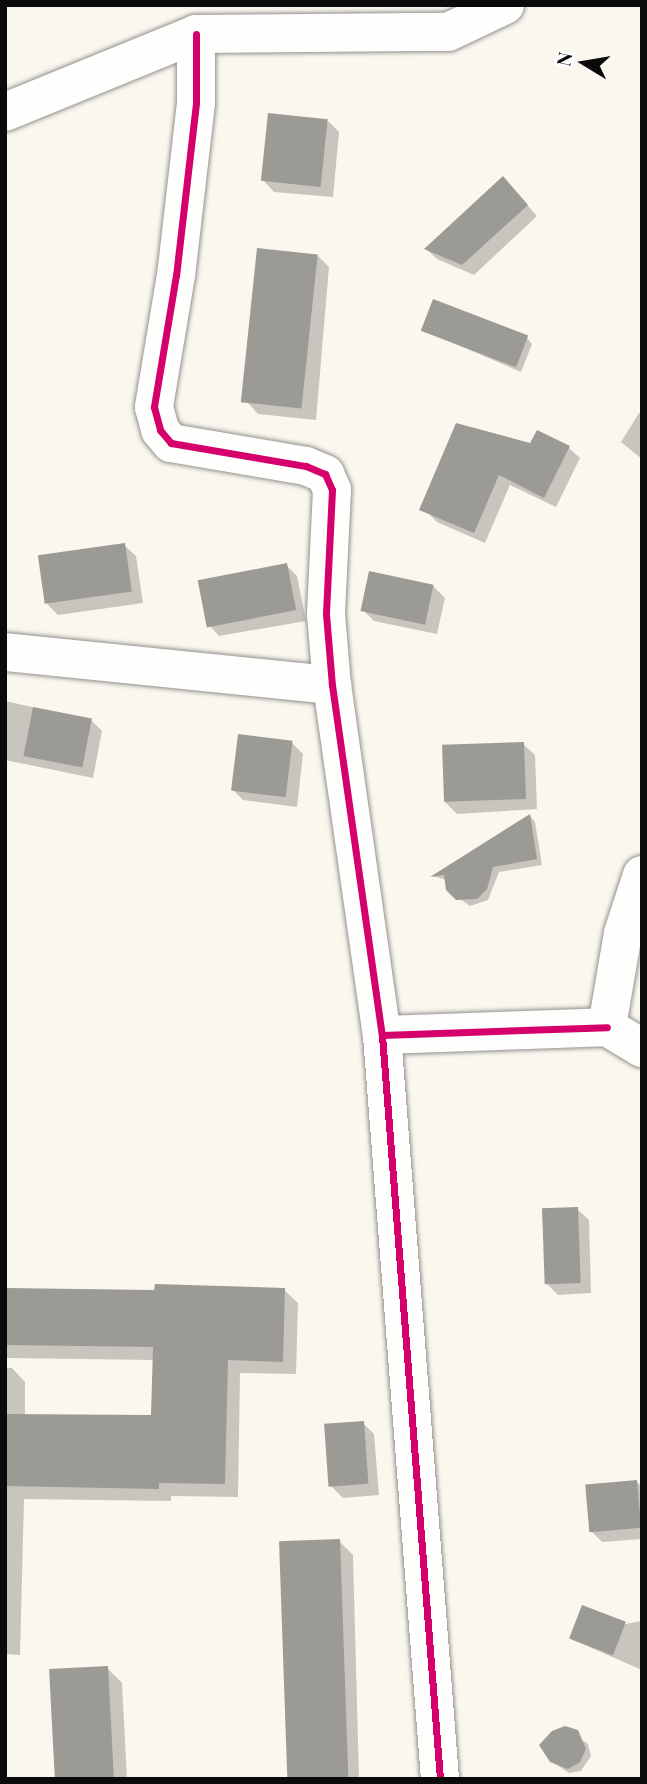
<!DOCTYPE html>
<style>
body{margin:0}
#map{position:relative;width:647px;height:1784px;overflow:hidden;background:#faf7ef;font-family:"Playfair Display",serif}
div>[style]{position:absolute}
.shadow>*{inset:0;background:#0003}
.building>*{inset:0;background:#9c9a95;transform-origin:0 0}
.roads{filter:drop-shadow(0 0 2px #93918e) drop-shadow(0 0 2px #93918e)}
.street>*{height:38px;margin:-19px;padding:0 19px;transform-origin:19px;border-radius:19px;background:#fefefd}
.cycleway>*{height:7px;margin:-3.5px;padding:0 3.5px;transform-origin:3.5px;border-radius:3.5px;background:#d6006c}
span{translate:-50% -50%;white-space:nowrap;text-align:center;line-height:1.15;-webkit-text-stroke:7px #fff;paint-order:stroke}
.frame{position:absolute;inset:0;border:7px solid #0b0b0b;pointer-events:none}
.north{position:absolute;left:549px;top:28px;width:70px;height:70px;-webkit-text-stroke:5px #fff;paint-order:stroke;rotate:281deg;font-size:19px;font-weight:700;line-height:28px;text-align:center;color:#0b0b0b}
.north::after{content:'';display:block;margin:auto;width:24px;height:32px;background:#0b0b0b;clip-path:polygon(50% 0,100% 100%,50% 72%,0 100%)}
</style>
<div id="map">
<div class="shadow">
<i style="clip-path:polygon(328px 121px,339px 132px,333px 197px,274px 192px,263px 180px)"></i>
<i style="clip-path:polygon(513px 189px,537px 216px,474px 275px,437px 259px,426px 249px)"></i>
<i style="clip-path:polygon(318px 256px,329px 267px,316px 420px,258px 414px,247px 402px)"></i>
<i style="clip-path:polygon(423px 330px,527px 338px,532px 344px,521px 372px)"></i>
<i style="clip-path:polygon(639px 413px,642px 415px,642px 459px,621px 442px)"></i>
<i style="clip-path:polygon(531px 445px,569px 448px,580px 458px,556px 507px,510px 485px,485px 543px,437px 522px,426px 511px)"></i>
<i style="clip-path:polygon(124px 545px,136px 556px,143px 603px,58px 615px,47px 604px)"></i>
<i style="clip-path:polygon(286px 565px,297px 576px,306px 621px,219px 636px,208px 624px)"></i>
<i style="clip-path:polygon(433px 586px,445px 598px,437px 634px,374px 621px,363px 610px)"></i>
<i style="clip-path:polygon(5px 701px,91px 720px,102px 731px,93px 778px,5px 760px)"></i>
<i style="clip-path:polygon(292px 743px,303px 754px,297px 807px,243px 800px,232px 789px)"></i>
<i style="clip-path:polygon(523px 744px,535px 755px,537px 809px,457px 814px,445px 802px)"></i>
<i style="clip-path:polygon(530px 816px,535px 822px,542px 865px,499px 872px,488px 900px,470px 906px,454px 895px,447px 880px,432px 876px)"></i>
<i style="clip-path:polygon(577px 1209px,589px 1220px,591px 1293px,558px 1295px,547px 1284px)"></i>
<i style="clip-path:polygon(284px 1290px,298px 1303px,296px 1374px,240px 1373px,238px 1497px,171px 1496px,171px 1501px,24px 1499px,20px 1655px,5px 1654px,5px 1368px,12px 1368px,25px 1382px,25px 1416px,153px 1417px,154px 1360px,5px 1358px,5px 1316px)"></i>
<i style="clip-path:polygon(363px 1423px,374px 1434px,379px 1495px,343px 1498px,331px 1486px)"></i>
<i style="clip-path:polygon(637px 1482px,642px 1487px,642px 1539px,602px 1542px,591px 1531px)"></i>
<i style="clip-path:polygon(339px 1541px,353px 1555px,359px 1779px,292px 1779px,281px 1544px)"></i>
<i style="clip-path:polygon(642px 1621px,642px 1670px,571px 1639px,625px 1624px)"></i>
<i style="clip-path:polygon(107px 1668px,122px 1683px,127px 1779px,56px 1779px)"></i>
<i style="clip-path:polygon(565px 1728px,588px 1744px,591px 1756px,581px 1771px,569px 1773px,551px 1761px)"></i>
</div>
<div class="building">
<i style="left:268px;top:113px;width:60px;height:68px;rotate:6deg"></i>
<i style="clip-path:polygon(503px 176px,528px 205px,462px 265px,424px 249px)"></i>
<i style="left:257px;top:248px;width:61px;height:155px;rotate:6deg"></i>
<i style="left:433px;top:299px;width:102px;height:34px;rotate:21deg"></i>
<i style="clip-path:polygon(456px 423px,530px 443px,537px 430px,570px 446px,544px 498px,499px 475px,474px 533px,419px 510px)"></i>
<i style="left:125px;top:543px;width:49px;height:88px;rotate:82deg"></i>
<i style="left:287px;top:563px;width:48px;height:91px;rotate:79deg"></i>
<i style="left:369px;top:571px;width:66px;height:41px;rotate:12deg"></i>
<i style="left:33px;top:707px;width:60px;height:50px;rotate:11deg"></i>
<i style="left:238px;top:734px;width:55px;height:57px;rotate:7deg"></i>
<i style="left:524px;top:742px;width:57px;height:82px;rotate:88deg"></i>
<i style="clip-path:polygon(530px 814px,537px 859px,493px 867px,487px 889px,477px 899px,456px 900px,446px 890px,444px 875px,430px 877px)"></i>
<i style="left:578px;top:1207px;width:76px;height:36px;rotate:88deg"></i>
<i style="clip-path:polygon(155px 1284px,285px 1288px,283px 1362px,228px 1360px,225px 1484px,159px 1483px,159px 1489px,5px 1486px,5px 1414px,151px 1415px,153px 1347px,6px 1345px,6px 1288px,154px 1290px)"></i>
<i style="left:364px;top:1421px;width:63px;height:40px;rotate:86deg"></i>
<i style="left:637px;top:1480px;width:48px;height:52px;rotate:85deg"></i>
<i style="left:340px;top:1539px;width:240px;height:61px;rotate:88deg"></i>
<i style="left:582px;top:1605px;width:47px;height:36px;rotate:21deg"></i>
<i style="left:108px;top:1666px;width:113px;height:59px;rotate:87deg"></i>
<i style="clip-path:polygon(565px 1726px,578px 1730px,586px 1749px,580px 1762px,568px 1769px,550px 1762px,539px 1745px,552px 1731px)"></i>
</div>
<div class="roads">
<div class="street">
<i style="left:196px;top:34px;width:69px;rotate:90deg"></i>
<i style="left:196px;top:103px;width:173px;rotate:96.6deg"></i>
<i style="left:176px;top:275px;width:134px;rotate:99.5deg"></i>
<i style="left:154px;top:407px;width:24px;rotate:75deg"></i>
<i style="left:160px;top:430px;width:17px;rotate:50deg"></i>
<i style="left:171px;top:443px;width:137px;rotate:9.7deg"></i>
<i style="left:306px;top:466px;width:21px;rotate:23deg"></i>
<i style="left:325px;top:474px;width:17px;rotate:66deg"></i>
<i style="left:332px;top:490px;width:124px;rotate:92.8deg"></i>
<i style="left:326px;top:614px;width:71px;rotate:85.2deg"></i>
<i style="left:332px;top:685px;width:354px;rotate:81.9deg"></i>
<i style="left:5px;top:112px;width:206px;rotate:-22.2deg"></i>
<i style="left:196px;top:34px;width:252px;rotate:-0.5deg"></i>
<i style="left:448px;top:32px;width:63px;rotate:-25.3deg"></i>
<i style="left:5px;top:652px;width:329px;rotate:5.8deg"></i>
<i style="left:642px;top:875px;width:61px;rotate:108.1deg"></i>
<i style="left:623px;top:933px;width:95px;rotate:99.7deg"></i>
<i style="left:607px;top:1027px;width:41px;rotate:31deg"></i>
<i style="left:440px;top:1779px;width:746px;rotate:-94.46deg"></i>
<i style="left:382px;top:1035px;width:225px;rotate:-2deg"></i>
</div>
</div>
<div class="cycleway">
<i style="left:196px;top:34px;width:69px;rotate:90deg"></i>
<i style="left:196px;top:103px;width:173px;rotate:96.6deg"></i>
<i style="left:176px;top:275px;width:134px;rotate:99.5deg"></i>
<i style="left:154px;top:407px;width:24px;rotate:75deg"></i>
<i style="left:160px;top:430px;width:17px;rotate:50deg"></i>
<i style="left:171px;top:443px;width:137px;rotate:9.7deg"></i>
<i style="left:306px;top:466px;width:21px;rotate:23deg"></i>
<i style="left:325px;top:474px;width:17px;rotate:66deg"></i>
<i style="left:332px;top:490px;width:124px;rotate:92.8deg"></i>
<i style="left:326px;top:614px;width:71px;rotate:85.2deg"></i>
<i style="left:332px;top:685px;width:354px;rotate:81.9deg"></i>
<i style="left:440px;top:1779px;width:746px;rotate:-94.46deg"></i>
<i style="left:382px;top:1035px;width:225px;rotate:-2deg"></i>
</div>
<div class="frame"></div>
<div class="north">N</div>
</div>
